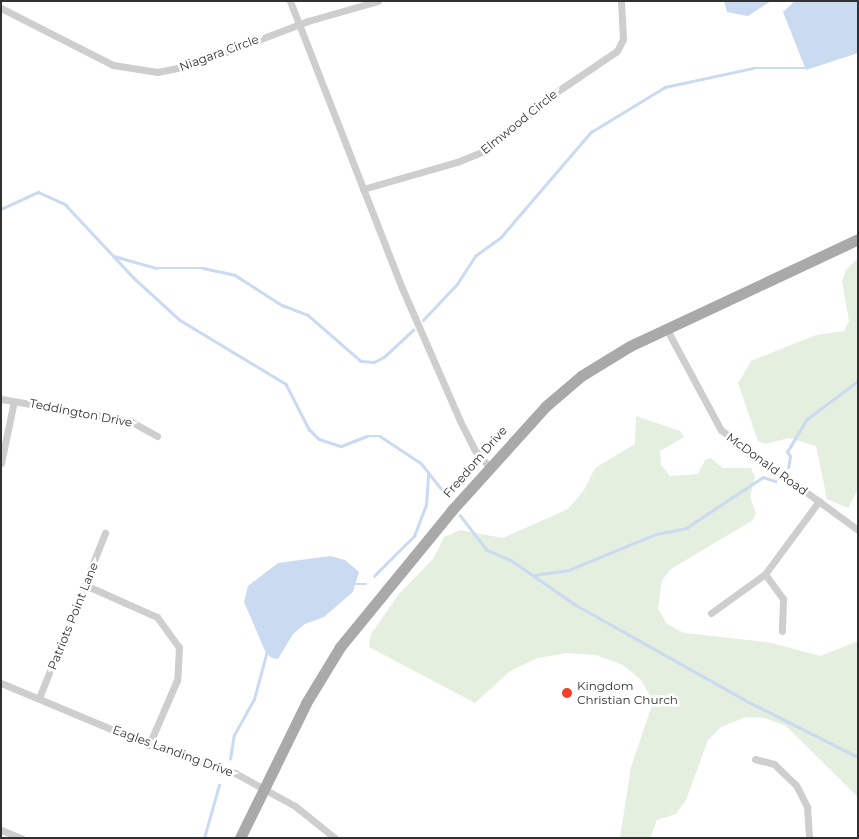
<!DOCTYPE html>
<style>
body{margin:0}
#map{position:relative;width:859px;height:839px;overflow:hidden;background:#fff;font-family:Montserrat,sans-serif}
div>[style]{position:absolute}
.green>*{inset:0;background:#e5efdf}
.water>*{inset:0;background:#cadaf0}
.stream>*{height:2.5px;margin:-1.25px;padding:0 1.25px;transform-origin:1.25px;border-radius:1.25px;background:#cadaf0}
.street>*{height:7px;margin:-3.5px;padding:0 3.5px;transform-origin:3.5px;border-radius:3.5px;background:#cecece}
.primary>*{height:11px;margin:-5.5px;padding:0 5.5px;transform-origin:5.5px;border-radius:5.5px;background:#a9a9a9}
.dots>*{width:14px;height:14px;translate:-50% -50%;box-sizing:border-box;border:2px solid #fff;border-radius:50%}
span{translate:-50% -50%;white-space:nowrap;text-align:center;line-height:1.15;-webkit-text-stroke:5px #fff;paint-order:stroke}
.street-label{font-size:12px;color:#313131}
.poi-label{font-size:12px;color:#313131}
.left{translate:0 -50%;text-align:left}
.frame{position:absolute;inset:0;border:2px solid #313131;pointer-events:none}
</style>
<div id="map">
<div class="green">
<i style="clip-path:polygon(858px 258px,858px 489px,848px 508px,827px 499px,816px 446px,789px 438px,765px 444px,758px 441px,738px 383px,751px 361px,816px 335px,844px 331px,849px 321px,842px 281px,846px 270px)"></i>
<i style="clip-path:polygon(636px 416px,680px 431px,684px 437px,660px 451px,661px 465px,670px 476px,698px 474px,705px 460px,711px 458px,723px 468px,751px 468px,755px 477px,750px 497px,756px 513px,753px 520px,671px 569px,662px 580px,658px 609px,667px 624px,684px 633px,767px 642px,820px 656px,858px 641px,858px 797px,786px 726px,765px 718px,746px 717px,721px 727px,708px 740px,686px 800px,676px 814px,657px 820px,650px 838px,620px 838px,631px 767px,651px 708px,650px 695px,640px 679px,623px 665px,596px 655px,567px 653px,538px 658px,510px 671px,475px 703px,369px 647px,371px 634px,399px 594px,433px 559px,444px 537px,460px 530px,503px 538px,568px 509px,584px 490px,595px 468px,635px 444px)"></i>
</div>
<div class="water">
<i style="clip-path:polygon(724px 1px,771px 1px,748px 16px,727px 12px)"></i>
<i style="clip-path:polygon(795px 1px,858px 1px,858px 53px,806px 70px,783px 12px)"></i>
<i style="clip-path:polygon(330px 556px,345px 560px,359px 572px,353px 592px,324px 617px,305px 624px,293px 634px,278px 659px,272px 658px,266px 653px,244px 602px,248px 586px,278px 563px)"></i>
</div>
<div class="stream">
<i style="left:1px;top:209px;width:41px;rotate:-24.7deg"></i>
<i style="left:38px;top:192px;width:30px;rotate:24deg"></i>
<i style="left:65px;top:204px;width:101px;rotate:47deg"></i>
<i style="left:134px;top:278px;width:62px;rotate:42.4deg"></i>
<i style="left:180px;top:320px;width:124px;rotate:31.1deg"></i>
<i style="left:286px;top:384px;width:51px;rotate:62.9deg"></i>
<i style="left:309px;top:429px;width:14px;rotate:45deg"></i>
<i style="left:319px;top:439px;width:23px;rotate:18deg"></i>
<i style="left:341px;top:446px;width:28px;rotate:-21deg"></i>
<i style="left:367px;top:436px;width:13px"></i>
<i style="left:380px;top:436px;width:49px;rotate:33.4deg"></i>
<i style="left:421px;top:463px;width:42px;rotate:51.8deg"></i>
<i style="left:114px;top:256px;width:44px;rotate:15.9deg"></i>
<i style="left:156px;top:268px;width:47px"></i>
<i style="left:203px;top:268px;width:33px;rotate:12deg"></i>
<i style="left:235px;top:275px;width:56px;rotate:32.6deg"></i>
<i style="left:282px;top:305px;width:28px;rotate:21deg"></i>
<i style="left:308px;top:315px;width:70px;rotate:41deg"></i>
<i style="left:361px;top:361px;width:13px;rotate:4deg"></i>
<i style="left:374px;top:362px;width:11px;rotate:-27deg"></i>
<i style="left:384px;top:357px;width:40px;rotate:-43deg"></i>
<i style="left:423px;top:320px;width:50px;rotate:-46.6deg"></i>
<i style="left:457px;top:284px;width:33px;rotate:-57deg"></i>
<i style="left:475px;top:256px;width:31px;rotate:-36deg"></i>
<i style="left:500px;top:238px;width:140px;rotate:-49.4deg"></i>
<i style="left:591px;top:132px;width:87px;rotate:-31.3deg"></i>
<i style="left:665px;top:87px;width:90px;rotate:-12.2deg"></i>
<i style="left:753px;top:68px;width:54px"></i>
<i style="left:788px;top:469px;width:13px;rotate:-81deg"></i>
<i style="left:790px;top:456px;width:5px;rotate:-127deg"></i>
<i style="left:787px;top:452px;width:39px;rotate:-59deg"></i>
<i style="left:807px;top:419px;width:64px;rotate:-36.7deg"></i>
<i style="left:460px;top:515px;width:44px;rotate:52.4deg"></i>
<i style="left:487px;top:550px;width:26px;rotate:23deg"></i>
<i style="left:511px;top:560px;width:79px;rotate:34.7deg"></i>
<i style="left:576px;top:605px;width:194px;rotate:29.3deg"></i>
<i style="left:745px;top:700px;width:127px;rotate:26.8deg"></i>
<i style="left:534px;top:575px;width:35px;rotate:-8deg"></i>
<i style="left:569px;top:570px;width:94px;rotate:-22.5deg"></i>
<i style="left:656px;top:534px;width:31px;rotate:-11deg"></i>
<i style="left:686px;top:528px;width:92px;rotate:-33.5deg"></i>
<i style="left:763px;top:477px;width:13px;rotate:18deg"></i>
<i style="left:374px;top:576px;width:57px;rotate:-45deg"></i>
<i style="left:414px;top:536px;width:33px;rotate:-69deg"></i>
<i style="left:426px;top:505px;width:32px;rotate:-86deg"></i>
<i style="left:355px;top:584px;width:11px"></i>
<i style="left:230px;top:759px;width:24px;rotate:-81deg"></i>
<i style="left:234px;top:735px;width:41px;rotate:-60.9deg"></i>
<i style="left:254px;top:699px;width:50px;rotate:-74.8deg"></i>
<i style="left:204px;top:838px;width:55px;rotate:-74.2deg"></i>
</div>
<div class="street">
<i style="left:290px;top:1px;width:308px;rotate:68.7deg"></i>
<i style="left:402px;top:288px;width:145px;rotate:66.4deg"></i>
<i style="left:460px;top:421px;width:31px;rotate:63deg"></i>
<i style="left:474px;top:449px;width:23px;rotate:50deg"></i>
<i style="left:1px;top:8px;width:126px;rotate:27deg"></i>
<i style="left:113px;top:65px;width:45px;rotate:9deg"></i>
<i style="left:157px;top:72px;width:36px;rotate:-11deg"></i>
<i style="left:192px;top:65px;width:124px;rotate:-20.8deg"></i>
<i style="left:308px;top:21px;width:73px;rotate:-15.9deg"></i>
<i style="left:363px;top:189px;width:98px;rotate:-16deg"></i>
<i style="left:457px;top:162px;width:32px;rotate:-22deg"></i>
<i style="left:487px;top:150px;width:85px;rotate:-40.2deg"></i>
<i style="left:552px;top:95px;width:78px;rotate:-34.1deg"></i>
<i style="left:617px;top:51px;width:13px;rotate:-63deg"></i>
<i style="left:623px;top:39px;width:38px;rotate:-93deg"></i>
<i style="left:666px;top:328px;width:116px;rotate:61.7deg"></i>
<i style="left:721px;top:430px;width:170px;rotate:36.1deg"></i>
<i style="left:1px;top:399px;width:131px;rotate:9.7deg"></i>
<i style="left:130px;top:421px;width:31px;rotate:29deg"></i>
<i style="left:1px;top:463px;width:63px;rotate:-78.2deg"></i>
<i style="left:765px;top:574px;width:31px;rotate:54deg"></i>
<i style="left:783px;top:599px;width:32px;rotate:92deg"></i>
<i style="left:85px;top:585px;width:79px;rotate:24deg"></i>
<i style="left:157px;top:617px;width:37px;rotate:54deg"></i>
<i style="left:179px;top:647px;width:33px;rotate:93deg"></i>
<i style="left:177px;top:680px;width:71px;rotate:113.3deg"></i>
<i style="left:711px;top:613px;width:67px;rotate:-35.8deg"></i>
<i style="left:765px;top:574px;width:91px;rotate:-53.5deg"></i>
<i style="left:1px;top:683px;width:160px;rotate:22.7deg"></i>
<i style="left:149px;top:745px;width:90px;rotate:18deg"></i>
<i style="left:235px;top:773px;width:68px;rotate:28.8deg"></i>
<i style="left:295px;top:806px;width:51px;rotate:38.7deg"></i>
<i style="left:39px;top:698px;width:178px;rotate:-68.2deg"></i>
<i style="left:755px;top:759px;width:20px;rotate:15deg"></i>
<i style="left:774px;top:764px;width:30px;rotate:44deg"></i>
<i style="left:796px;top:785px;width:25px;rotate:63deg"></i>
<i style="left:807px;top:807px;width:31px;rotate:86deg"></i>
<i style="left:1px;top:830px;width:22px;rotate:22deg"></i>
</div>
<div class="primary">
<i style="left:240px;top:838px;width:150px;rotate:-63.9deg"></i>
<i style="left:306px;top:703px;width:66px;rotate:-58.7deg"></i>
<i style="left:340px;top:647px;width:177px;rotate:-50.7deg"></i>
<i style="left:452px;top:510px;width:140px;rotate:-47.9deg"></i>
<i style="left:546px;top:406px;width:46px;rotate:-40.6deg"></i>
<i style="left:581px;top:376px;width:57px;rotate:-31.5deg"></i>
<i style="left:630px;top:346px;width:252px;rotate:-25.1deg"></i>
</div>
<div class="dots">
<i style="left:567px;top:693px;background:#f33e29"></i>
</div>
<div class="street-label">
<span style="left:219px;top:53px;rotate:-20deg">Niagara Circle</span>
<span style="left:519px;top:122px;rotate:-39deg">Elmwood Circle</span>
<span style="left:81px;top:413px;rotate:11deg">Teddington Drive</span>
<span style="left:475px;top:462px;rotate:-49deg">Freedom Drive</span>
<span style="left:767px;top:464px;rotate:36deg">McDonald Road</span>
<span style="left:73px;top:616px;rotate:-68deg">Patriots Point Lane</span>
<span style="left:173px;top:751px;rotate:20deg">Eagles Landing Drive</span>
</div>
<div class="poi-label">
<span class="left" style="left:577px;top:693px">Kingdom<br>Christian Church</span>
</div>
<div class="frame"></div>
</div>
